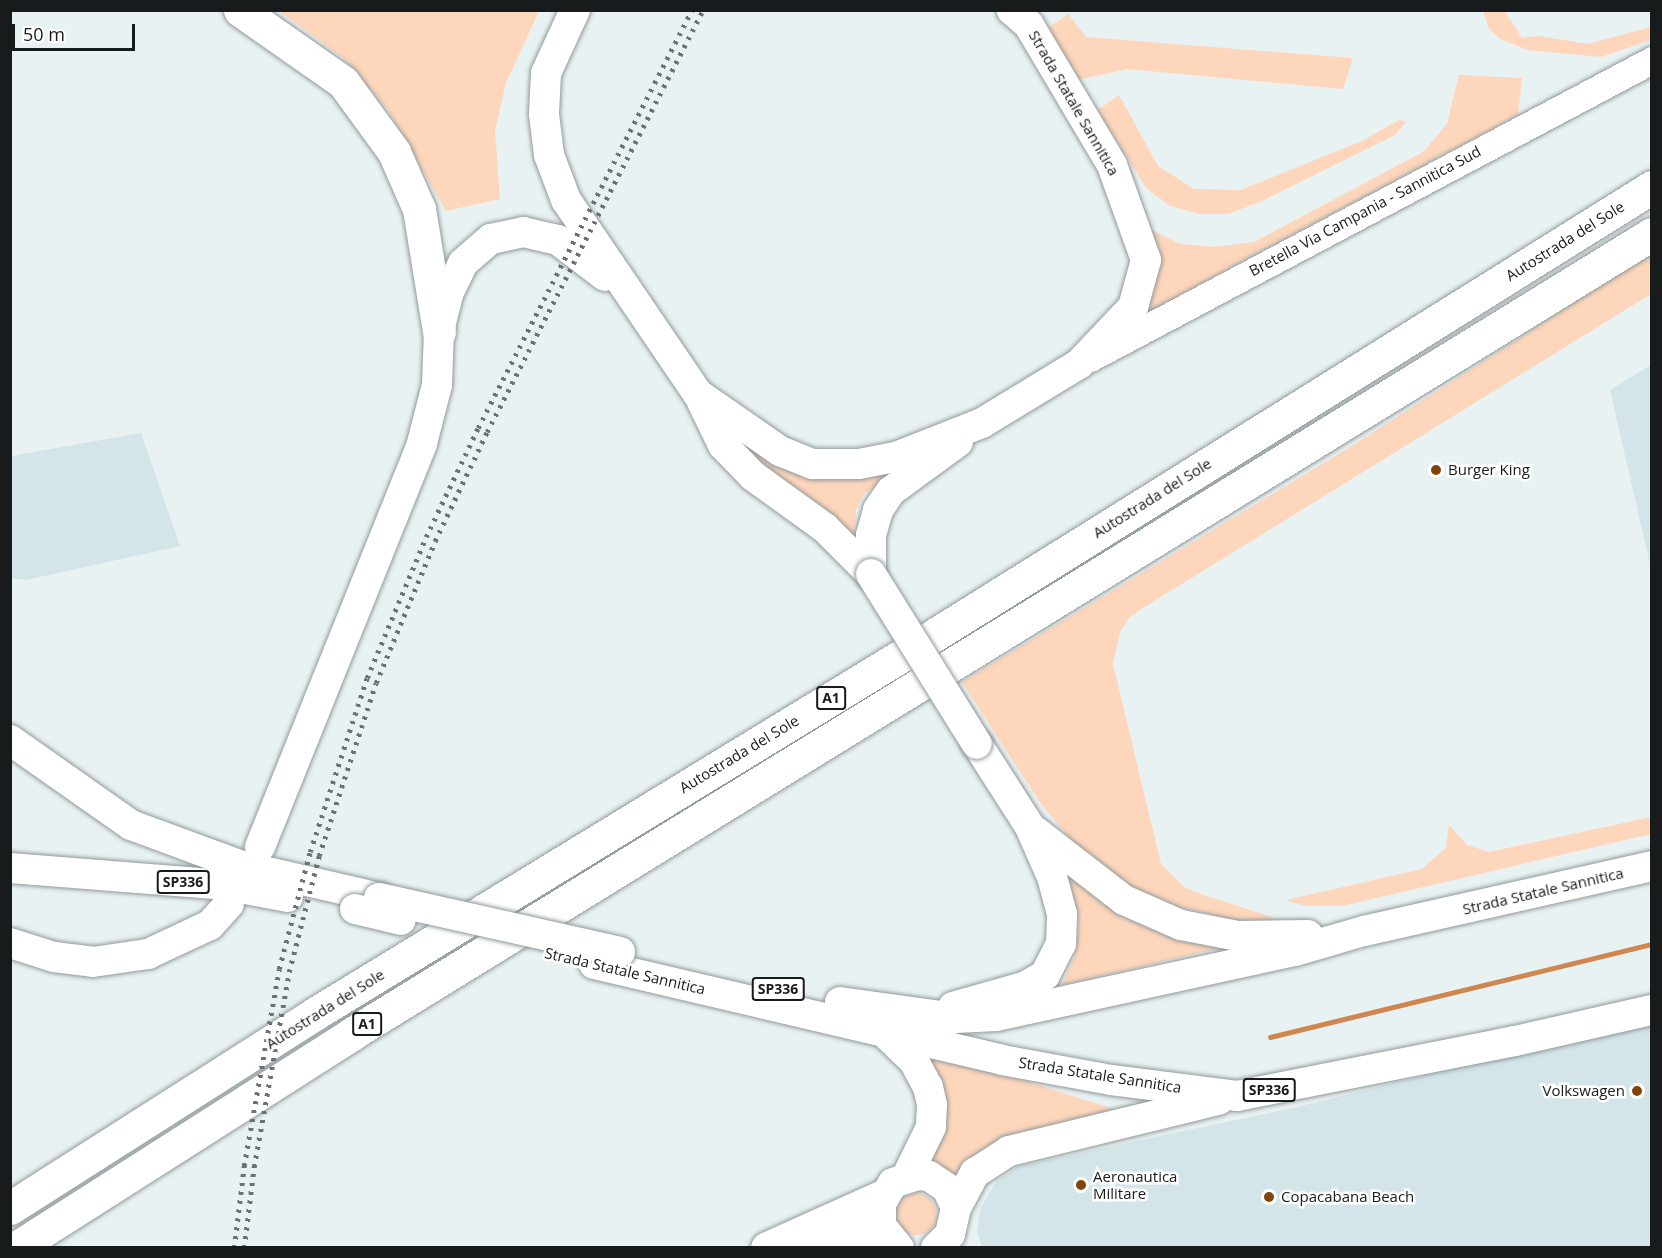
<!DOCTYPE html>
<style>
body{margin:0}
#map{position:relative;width:1662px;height:1258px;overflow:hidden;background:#e9f2f3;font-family:"Open Sans",sans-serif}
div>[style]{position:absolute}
.built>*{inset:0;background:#d3e5e8}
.green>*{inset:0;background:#fdd6bb}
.round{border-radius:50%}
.stream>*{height:5px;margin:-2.5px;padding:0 2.5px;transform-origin:2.5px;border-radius:2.5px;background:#d0864f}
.roads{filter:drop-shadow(0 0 2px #91999b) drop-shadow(0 0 2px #91999b)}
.secondary>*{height:27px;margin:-13.5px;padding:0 13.5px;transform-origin:13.5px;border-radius:13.5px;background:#fff}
.primary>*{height:30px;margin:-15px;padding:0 15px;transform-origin:15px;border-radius:15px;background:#fff}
.highway>*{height:33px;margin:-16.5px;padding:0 16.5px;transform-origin:16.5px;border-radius:16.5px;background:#fff}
.rail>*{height:4.5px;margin-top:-2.25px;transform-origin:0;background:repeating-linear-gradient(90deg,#6c7272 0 3px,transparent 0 9px)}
.bridges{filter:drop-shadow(0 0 2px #91999b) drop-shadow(0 0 2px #91999b)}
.primary-bridge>*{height:30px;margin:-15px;padding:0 15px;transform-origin:15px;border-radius:15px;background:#fff}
.dots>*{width:16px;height:16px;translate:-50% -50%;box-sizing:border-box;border:3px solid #fff;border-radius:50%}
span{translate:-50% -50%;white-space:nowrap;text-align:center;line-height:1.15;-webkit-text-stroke:5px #fff;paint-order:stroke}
.shield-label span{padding:2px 4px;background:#fff;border:2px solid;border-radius:4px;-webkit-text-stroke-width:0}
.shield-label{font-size:14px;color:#171b1b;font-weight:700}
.street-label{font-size:15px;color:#171b1b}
.poi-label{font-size:15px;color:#171b1b}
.left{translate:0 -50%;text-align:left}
.right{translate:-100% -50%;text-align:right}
.frame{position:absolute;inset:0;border:12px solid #171b1b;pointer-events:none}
.scale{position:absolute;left:12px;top:24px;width:123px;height:27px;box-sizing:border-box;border:3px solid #171b1b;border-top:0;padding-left:8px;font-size:18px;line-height:21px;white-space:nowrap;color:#171b1b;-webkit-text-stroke:4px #fff;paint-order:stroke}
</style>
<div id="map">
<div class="built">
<i style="clip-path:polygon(1651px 365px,1651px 569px,1610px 390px)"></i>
<i style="clip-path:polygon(141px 433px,180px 546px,26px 580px,11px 578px,11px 456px)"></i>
<i style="clip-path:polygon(1651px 1024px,1651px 1247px,982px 1248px,977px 1231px,981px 1207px,996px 1182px,1019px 1166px,1297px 1107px,1579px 1037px)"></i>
</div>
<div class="green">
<i style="clip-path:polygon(279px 11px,539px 11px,506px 83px,495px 130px,500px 199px,446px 211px,388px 110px,343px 58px)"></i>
<i style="clip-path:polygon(1483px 11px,1505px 11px,1522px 38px,1539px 36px,1588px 44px,1651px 27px,1651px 40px,1601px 57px,1528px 50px,1500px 39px,1489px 29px)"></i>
<i style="clip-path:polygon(1068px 14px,1086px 37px,1353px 58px,1343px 89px,1127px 69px,1078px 80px,1047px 29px)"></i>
<i style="clip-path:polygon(1459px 75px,1522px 78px,1518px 115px,1229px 268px,1109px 337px,1142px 225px,1180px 244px,1214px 247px,1254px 242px,1423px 152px,1447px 124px)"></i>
<i style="clip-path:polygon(1119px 95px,1158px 166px,1194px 189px,1241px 190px,1362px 141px,1399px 120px,1406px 122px,1395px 135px,1260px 202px,1228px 214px,1199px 214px,1170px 206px,1146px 188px,1098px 110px)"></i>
<i style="clip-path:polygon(1651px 253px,1651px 294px,1143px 608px,1129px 618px,1120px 632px,1113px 664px,1161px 864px,1184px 887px,1203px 895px,1281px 920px,1239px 921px,1160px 902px,1118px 881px,1085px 857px,1039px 801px,962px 682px,1355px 444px)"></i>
<i style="clip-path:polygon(728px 431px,762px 453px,923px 450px,864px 494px,856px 509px,853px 546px,772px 480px)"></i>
<i style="clip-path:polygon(1651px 817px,1651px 834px,1342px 906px,1304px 906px,1286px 900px,1422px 869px,1446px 848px,1449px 825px,1467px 845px,1489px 852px)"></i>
<i style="clip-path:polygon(1061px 868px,1102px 903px,1133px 919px,1221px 948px,1062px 985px,1075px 955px,1079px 920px)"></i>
<i style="clip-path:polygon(919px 1053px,1010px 1076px,1123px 1112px,954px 1180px,926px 1165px)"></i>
<i class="round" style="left:895px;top:1193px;width:42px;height:42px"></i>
</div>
<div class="stream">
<i style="left:1270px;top:1037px;width:393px;rotate:-13.7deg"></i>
</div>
<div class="roads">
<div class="secondary">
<i style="left:1090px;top:358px;width:636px;rotate:-27.93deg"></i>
</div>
<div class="primary">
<i style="left:575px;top:10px;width:69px;rotate:114.7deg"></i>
<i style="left:546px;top:73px;width:41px;rotate:92.8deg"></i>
<i style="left:544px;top:114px;width:41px;rotate:83deg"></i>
<i style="left:549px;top:155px;width:48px;rotate:69.3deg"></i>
<i style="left:566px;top:200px;width:235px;rotate:55.8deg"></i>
<i style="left:698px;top:394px;width:100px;rotate:34.8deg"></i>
<i style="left:780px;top:451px;width:35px;rotate:22deg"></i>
<i style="left:812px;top:464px;width:47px"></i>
<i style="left:859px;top:464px;width:38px;rotate:-11deg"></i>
<i style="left:896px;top:457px;width:92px;rotate:-21.6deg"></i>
<i style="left:982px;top:423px;width:114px;rotate:-31.3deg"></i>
<i style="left:1079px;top:364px;width:79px;rotate:-46.5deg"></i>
<i style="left:1133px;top:307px;width:49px;rotate:-74.5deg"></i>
<i style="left:1146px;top:260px;width:101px;rotate:-109.7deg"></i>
<i style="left:1112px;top:165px;width:163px;rotate:-120.7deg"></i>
<i style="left:1029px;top:25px;width:23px;rotate:-139deg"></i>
<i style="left:702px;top:402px;width:48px;rotate:64deg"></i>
<i style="left:723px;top:445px;width:43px;rotate:45.9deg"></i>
<i style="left:753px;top:476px;width:89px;rotate:35.8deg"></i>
<i style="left:825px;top:528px;width:65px;rotate:45deg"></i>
<i style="left:871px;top:574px;width:39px;rotate:-90deg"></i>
<i style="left:871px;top:535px;width:26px;rotate:-74deg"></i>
<i style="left:878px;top:510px;width:23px;rotate:-56deg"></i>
<i style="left:891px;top:491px;width:83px;rotate:-36.2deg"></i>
<i style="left:10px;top:740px;width:148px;rotate:35.1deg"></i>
<i style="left:131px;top:825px;width:118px;rotate:20.3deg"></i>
<i style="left:242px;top:866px;width:141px;rotate:13.1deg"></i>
<i style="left:1035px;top:831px;width:113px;rotate:37.8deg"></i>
<i style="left:1124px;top:900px;width:62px;rotate:23.7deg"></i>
<i style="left:1181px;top:925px;width:58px;rotate:10.9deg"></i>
<i style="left:1238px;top:936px;width:70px;rotate:-0.8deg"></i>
<i style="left:260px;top:847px;width:435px;rotate:-68.1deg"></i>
<i style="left:422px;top:443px;width:60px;rotate:-75.5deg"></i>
<i style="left:437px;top:385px;width:54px;rotate:-87.9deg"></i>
<i style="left:439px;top:331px;width:38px;rotate:-76deg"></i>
<i style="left:448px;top:294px;width:34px;rotate:-64deg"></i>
<i style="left:463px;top:263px;width:37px;rotate:-41deg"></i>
<i style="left:491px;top:239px;width:33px;rotate:-12deg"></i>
<i style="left:523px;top:232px;width:36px;rotate:13deg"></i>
<i style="left:558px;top:240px;width:59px;rotate:37.5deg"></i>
<i style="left:10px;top:868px;width:215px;rotate:4.5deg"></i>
<i style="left:224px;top:885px;width:65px;rotate:10.6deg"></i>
<i style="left:10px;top:943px;width:46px;rotate:17.7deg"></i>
<i style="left:54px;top:957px;width:39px;rotate:7deg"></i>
<i style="left:93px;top:962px;width:56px;rotate:-8.3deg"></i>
<i style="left:148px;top:954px;width:68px;rotate:-25.1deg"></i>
<i style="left:210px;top:925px;width:28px;rotate:-48deg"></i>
<i style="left:594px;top:964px;width:419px;rotate:13.2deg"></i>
<i style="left:1002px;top:1060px;width:111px;rotate:10.4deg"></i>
<i style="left:1111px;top:1080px;width:127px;rotate:7.2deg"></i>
<i style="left:1237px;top:1096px;width:283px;rotate:-11.2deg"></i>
<i style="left:1515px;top:1041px;width:140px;rotate:-12.8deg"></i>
<i style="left:840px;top:1002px;width:117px;rotate:7.9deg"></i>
<i style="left:956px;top:1018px;width:40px;rotate:-2.9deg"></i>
<i style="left:996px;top:1016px;width:306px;rotate:-12.3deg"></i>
<i style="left:1295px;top:951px;width:72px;rotate:-16.2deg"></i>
<i style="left:1364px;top:931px;width:295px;rotate:-12.7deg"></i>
<i style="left:953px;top:1007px;width:76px;rotate:-16deg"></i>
<i style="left:1026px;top:986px;width:22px;rotate:-30deg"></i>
<i style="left:1045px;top:975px;width:35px;rotate:-63deg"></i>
<i style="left:1061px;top:944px;width:30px;rotate:-88deg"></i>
<i style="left:1062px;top:914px;width:38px;rotate:-105deg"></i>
<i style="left:1052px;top:877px;width:55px;rotate:-113.7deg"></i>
<i style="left:1030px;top:827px;width:98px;rotate:-122.6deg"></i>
<i style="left:887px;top:1035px;width:37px;rotate:44deg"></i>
<i style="left:914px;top:1061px;width:30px;rotate:62deg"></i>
<i style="left:928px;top:1087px;width:18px;rotate:77deg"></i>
<i style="left:932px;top:1105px;width:22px;rotate:93deg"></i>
<i style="left:931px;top:1127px;width:55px;rotate:116.1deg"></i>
<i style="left:956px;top:1208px;width:40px;rotate:-62deg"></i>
<i style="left:975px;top:1173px;width:40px;rotate:-32.9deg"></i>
<i style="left:1009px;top:1151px;width:216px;rotate:-13.7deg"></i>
<i style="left:899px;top:1248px;width:28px;rotate:-129deg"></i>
<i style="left:881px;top:1226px;width:23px;rotate:-90deg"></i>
<i style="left:881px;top:1203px;width:23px;rotate:-59deg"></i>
<i style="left:893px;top:1183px;width:26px;rotate:-18deg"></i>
<i style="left:918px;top:1175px;width:11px;rotate:5deg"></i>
<i style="left:929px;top:1176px;width:22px;rotate:34deg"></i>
<i style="left:947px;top:1188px;width:22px;rotate:66deg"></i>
<i style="left:956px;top:1208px;width:27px;rotate:103deg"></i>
<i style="left:950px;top:1234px;width:20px;rotate:135deg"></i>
</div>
<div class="highway">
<i style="left:240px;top:10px;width:126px;rotate:35deg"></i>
<i style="left:343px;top:82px;width:87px;rotate:53.9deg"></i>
<i style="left:394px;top:152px;width:62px;rotate:66.3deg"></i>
<i style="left:419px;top:209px;width:124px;rotate:80.7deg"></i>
<i style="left:10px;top:1208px;width:363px;rotate:-32.5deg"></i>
<i style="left:316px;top:1013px;width:679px;rotate:-31.4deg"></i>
<i style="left:896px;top:659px;width:891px;rotate:-31.98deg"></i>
<i style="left:810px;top:1233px;width:79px;rotate:5.1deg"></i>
<i style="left:16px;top:1248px;width:400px;rotate:-32.5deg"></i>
<i style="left:353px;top:1033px;width:1525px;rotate:-31.6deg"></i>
<i style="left:767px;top:1248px;width:127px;rotate:-24.1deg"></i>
</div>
</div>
<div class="rail">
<i style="left:234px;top:1248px;width:83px;rotate:-83deg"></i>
<i style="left:244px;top:1166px;width:200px;rotate:-79.9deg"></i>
<i style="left:279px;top:969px;width:121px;rotate:-75.2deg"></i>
<i style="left:310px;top:852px;width:183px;rotate:-71.9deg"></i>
<i style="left:367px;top:678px;width:153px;rotate:-67.3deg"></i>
<i style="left:426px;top:537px;width:121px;rotate:-64.5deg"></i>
<i style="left:478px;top:428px;width:470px;rotate:-62.9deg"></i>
<i style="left:244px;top:1248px;width:82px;rotate:-83deg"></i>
<i style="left:254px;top:1167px;width:198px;rotate:-79.8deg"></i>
<i style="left:289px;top:972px;width:120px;rotate:-75.5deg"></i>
<i style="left:319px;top:856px;width:182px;rotate:-71.8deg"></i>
<i style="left:376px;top:683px;width:154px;rotate:-67.4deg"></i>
<i style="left:435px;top:541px;width:121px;rotate:-64.5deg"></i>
<i style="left:487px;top:432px;width:474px;rotate:-62.9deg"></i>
</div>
<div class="bridges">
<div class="primary-bridge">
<i style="left:871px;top:574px;width:200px;rotate:58.1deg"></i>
<i style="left:379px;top:898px;width:247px;rotate:12.6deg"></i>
<i style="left:355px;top:909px;width:47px;rotate:13.4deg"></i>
</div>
</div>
<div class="dots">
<i style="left:1436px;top:470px;background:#834408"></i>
<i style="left:1637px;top:1091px;background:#834408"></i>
<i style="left:1081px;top:1185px;background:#834408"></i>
<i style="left:1269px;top:1197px;background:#834408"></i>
</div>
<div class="shield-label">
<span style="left:831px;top:698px">A1</span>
<span style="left:183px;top:882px">SP336</span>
<span style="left:778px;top:989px">SP336</span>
<span style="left:367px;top:1024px">A1</span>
<span style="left:1269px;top:1090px">SP336</span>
</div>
<div class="street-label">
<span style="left:1074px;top:103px;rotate:60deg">Strada Statale Sannitica</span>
<span style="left:1365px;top:211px;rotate:-28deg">Bretella Via Campania - Sannitica Sud</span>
<span style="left:1565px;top:241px;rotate:-32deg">Autostrada del Sole</span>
<span style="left:1152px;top:498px;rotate:-32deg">Autostrada del Sole</span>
<span style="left:739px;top:754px;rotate:-31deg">Autostrada del Sole</span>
<span style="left:1543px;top:891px;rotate:-13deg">Strada Statale Sannitica</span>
<span style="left:625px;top:971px;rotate:13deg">Strada Statale Sannitica</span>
<span style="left:325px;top:1009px;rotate:-32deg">Autostrada del Sole</span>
<span style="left:1100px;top:1075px;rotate:9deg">Strada Statale Sannitica</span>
</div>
<div class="poi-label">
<span class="left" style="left:1448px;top:470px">Burger King</span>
<span class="right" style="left:1625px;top:1091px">Volkswagen</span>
<span class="left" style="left:1093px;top:1185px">Aeronautica<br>Militare</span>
<span class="left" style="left:1281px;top:1197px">Copacabana Beach</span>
</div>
<div class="frame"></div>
<div class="scale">50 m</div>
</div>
